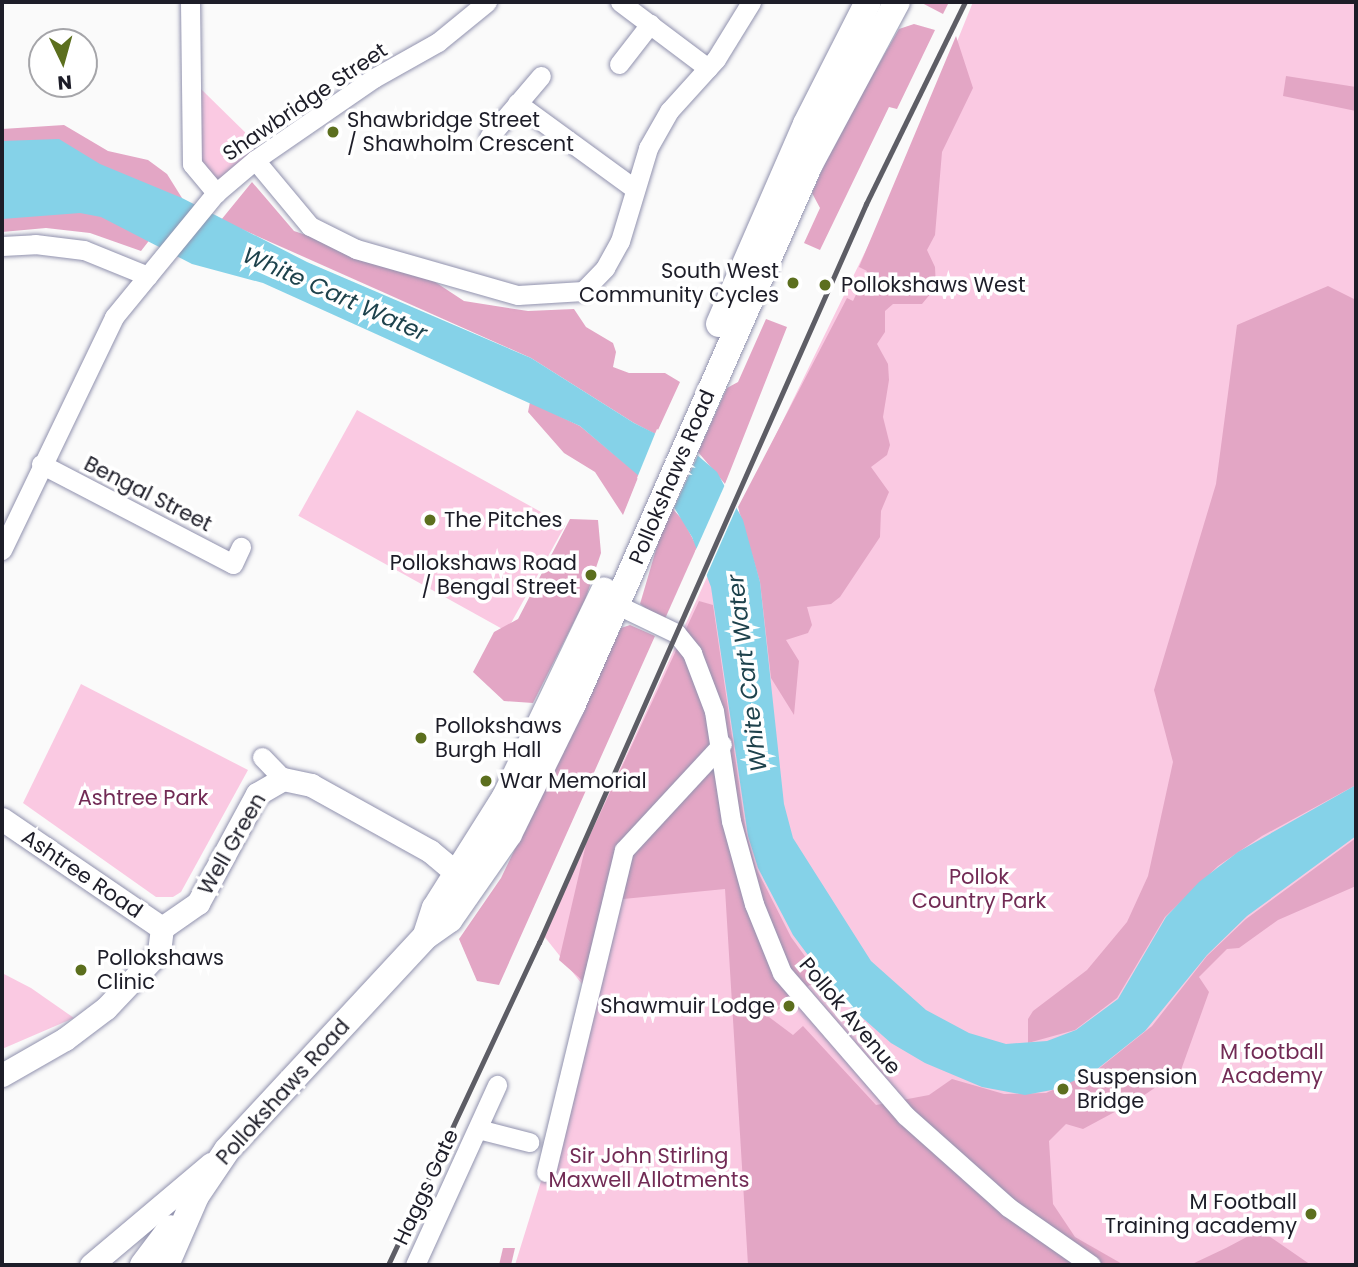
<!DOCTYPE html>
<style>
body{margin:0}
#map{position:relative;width:1358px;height:1267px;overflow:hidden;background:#fafafa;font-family:Poppins,sans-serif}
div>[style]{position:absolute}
.green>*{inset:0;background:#fac9e2;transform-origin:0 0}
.forest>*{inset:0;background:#e3a6c5}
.water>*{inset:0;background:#85d2e8}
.pier>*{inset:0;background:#fafafa}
.roads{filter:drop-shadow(0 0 2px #9192ae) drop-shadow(0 0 2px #9192ae)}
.minor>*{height:19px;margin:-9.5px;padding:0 9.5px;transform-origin:9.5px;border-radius:9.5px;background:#fff}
.tertiary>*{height:23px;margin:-11.5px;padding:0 11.5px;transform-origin:11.5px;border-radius:11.5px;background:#fff}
.secondary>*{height:26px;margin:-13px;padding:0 13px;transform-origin:13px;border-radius:13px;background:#fff}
.rail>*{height:4.5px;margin:-2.25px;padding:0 2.25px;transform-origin:2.25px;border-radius:2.25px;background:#5d5d65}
.dots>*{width:19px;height:19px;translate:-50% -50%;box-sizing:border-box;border:4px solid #fff;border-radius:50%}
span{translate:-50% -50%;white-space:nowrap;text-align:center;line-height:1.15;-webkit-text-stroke:7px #fff;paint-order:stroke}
.street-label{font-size:21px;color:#1d1d28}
.poi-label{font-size:21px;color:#1d1d28}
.left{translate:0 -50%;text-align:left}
.right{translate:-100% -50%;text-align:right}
.park-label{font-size:21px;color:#722b55}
.water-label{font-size:23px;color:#1e424c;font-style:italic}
.frame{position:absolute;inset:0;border:4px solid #1d1d28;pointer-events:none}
.north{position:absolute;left:28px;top:28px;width:70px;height:70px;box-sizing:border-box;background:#fff;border:2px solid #a5a5a9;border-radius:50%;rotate:175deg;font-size:19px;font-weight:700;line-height:28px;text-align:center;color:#1d1d28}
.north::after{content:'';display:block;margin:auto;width:24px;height:32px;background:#5c6f1e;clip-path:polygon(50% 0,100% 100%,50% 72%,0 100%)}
</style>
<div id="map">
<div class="green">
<i style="clip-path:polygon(973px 2px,1356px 2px,1356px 1265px,515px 1265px,555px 1136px,589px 993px,544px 936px,712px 566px,905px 170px)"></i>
<i style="clip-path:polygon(201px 89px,258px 145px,217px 184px,198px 157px,195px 120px)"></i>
<i style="left:357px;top:410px;width:238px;height:121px;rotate:29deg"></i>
<i style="clip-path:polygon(81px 684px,248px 770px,181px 892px,173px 897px,156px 897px,23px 803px)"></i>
<i style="clip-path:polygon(2px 973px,31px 988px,74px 1018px,2px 1049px)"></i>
</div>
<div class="forest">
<i style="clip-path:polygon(920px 2px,949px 2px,943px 14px)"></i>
<i style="clip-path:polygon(914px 24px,935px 30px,897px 109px,889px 107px,820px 250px,804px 243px,820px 208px,812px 193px,835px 140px,899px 29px)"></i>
<i style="clip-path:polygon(956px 36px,973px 88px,942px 152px,935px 235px,927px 250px,935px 267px,936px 287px,922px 304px,893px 304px,885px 311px,885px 332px,877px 344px,888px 364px,889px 380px,883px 417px,890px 445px,887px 455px,871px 467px,889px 492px,881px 511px,880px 537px,840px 597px,831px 604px,807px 607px,812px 625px,808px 633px,786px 640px,799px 661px,794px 715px,771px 678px,760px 582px,738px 507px,847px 298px,853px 301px,867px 271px,859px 267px)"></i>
<i style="clip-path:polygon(1286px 76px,1356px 87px,1356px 111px,1283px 96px)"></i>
<i style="clip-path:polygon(64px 125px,108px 151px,148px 160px,167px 174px,182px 198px,141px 251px,90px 233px,46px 228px,2px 232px,2px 129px)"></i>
<i style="clip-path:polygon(252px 182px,294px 231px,423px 274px,464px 301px,528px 311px,574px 309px,586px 327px,613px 343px,616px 352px,613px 367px,629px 373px,665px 373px,680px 382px,658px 430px,655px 434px,634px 423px,531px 358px,221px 220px)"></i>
<i style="clip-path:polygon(1328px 286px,1356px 300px,1356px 785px,1262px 836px,1218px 866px,1165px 917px,1117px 998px,1075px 1030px,1028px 1043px,1028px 1019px,1033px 1011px,1087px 970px,1127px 922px,1148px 876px,1173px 762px,1154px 690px,1216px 484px,1237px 325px)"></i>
<i style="clip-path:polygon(766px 319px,787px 327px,725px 484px,698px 452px,727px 388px,738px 382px)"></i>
<i style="clip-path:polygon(530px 402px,580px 426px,639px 475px,623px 515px,595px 472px,564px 453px,528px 412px)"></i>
<i style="clip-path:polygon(669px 505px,683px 520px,697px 547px,664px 621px,640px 604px)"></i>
<i style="clip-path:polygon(570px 519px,598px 520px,601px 553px,585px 600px,533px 703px,504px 701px,473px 672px,494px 632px,518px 619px)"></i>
<i style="clip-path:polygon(699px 601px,713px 605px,746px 832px,756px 868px,791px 937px,820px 977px,769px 1017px,793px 1035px,803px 1026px,876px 1105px,929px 1095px,952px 1079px,1004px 1094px,1046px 1093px,1097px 1070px,1152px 1026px,1207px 956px,1246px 919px,1356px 838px,1356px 886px,1278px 920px,1239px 948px,1227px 949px,1199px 977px,1209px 992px,1181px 1070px,1137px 1100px,1083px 1129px,1066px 1124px,1049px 1141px,1053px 1204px,1075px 1237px,1124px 1265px,748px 1265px,725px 889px,613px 900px,599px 995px,559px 960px,586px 844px)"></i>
<i style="clip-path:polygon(630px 625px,655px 636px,499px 985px,477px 981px,459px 939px,501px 878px,621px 628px)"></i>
<i style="clip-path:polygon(1260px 1230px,1311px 1265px,1190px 1265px,1226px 1248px)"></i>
<i style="clip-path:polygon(503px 1248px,515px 1248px,511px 1265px,499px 1265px)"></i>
</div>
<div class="water">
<i style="clip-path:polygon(59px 139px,100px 164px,182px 198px,307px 262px,531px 358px,634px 423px,696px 454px,717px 472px,743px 520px,760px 582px,784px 804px,793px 838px,871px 961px,926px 1010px,969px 1033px,1006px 1044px,1047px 1041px,1076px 1030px,1118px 999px,1166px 917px,1199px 882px,1238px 852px,1356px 785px,1356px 836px,1247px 916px,1207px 955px,1145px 1031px,1096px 1070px,1057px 1089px,1025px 1095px,982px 1087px,925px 1063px,891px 1043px,840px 998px,793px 935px,758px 868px,748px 836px,711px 587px,692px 537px,672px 504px,580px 426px,263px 283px,192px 264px,101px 217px,80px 213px,2px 219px,2px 141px)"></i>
</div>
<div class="pier">
<i style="clip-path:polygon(657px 429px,699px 453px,674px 508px,637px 478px)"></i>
<i style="clip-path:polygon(727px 480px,739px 502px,705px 579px,695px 552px)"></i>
</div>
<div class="roads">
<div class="minor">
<i style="left:190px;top:2px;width:162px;rotate:89.3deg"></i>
<i style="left:192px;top:164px;width:38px;rotate:50deg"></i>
<i style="left:620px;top:2px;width:110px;rotate:36.9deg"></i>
<i style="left:619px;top:64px;width:51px;rotate:-52.2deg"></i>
<i style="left:517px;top:103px;width:146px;rotate:36.1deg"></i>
<i style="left:489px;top:137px;width:80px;rotate:-49.6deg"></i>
<i style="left:255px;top:160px;width:86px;rotate:50.2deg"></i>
<i style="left:310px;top:226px;width:51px;rotate:26.6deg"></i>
<i style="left:356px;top:249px;width:168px;rotate:15.9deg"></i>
<i style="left:518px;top:295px;width:65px;rotate:-3.5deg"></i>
<i style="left:583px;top:291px;width:32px;rotate:-46deg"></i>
<i style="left:605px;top:268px;width:31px;rotate:-61deg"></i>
<i style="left:620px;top:241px;width:97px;rotate:-73.2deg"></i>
<i style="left:648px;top:148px;width:43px;rotate:-60.4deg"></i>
<i style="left:669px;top:111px;width:70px;rotate:-47.9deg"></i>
<i style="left:716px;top:59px;width:67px;rotate:-58.4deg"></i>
<i style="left:2px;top:246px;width:33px;rotate:-3deg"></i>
<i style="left:35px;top:244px;width:49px;rotate:7deg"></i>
<i style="left:84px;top:250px;width:69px;rotate:22.1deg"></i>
<i style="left:41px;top:464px;width:216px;rotate:27.5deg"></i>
<i style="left:233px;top:564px;width:19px;rotate:-65deg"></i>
<i style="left:2px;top:550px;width:259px;rotate:-64.3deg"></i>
<i style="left:114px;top:317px;width:161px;rotate:-50.6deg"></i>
<i style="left:216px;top:193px;width:51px;rotate:-40.2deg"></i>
<i style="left:255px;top:160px;width:145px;rotate:-34.6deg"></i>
<i style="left:374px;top:78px;width:73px;rotate:-29.4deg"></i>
<i style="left:438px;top:42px;width:63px;rotate:-39.2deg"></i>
<i style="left:605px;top:599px;width:79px;rotate:25.6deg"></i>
<i style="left:676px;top:633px;width:26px;rotate:51deg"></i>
<i style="left:692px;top:653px;width:62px;rotate:69.2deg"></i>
<i style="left:714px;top:711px;width:111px;rotate:81.2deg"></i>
<i style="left:731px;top:821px;width:86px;rotate:74.5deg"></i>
<i style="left:754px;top:904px;width:74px;rotate:67.9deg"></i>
<i style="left:782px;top:973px;width:189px;rotate:49.1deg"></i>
<i style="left:906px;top:1116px;width:137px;rotate:41.7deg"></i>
<i style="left:1008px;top:1207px;width:101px;rotate:34.9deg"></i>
<i style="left:262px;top:757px;width:30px;rotate:46deg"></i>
<i style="left:478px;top:1129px;width:53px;rotate:14.3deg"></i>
<i style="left:546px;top:1172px;width:331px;rotate:-76.4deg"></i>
<i style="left:624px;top:850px;width:144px;rotate:-47.2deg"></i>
<i style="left:415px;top:1265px;width:198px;rotate:-65.5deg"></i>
</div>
<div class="tertiary">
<i style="left:2px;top:819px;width:194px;rotate:34.3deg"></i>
<i style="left:162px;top:928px;width:44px;rotate:-34.8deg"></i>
<i style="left:198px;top:903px;width:124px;rotate:-61.6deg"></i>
<i style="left:257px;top:794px;width:30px;rotate:-30deg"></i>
<i style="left:283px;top:779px;width:29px;rotate:12deg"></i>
<i style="left:311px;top:785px;width:136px;rotate:29deg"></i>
<i style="left:430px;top:851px;width:38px;rotate:40deg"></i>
<i style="left:2px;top:1075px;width:73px;rotate:-29.7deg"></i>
<i style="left:65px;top:1039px;width:51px;rotate:-37.1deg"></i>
<i style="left:106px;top:1008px;width:77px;rotate:-46.6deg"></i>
<i style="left:159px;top:952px;width:24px;rotate:-83deg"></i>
<i style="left:91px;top:1265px;width:157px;rotate:-40.1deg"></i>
</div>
<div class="secondary">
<i style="left:719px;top:324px;width:218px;rotate:-66.5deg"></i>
<i style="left:806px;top:124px;width:137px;rotate:-63.1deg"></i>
<i style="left:426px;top:935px;width:28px;rotate:-72deg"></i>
<i style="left:435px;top:908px;width:131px;rotate:-57.8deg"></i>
<i style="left:505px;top:797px;width:229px;rotate:-64.4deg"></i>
<i style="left:143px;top:1265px;width:46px;rotate:-52.9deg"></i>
<i style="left:166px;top:1265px;width:75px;rotate:-66.5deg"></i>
<i style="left:196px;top:1196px;width:55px;rotate:-56deg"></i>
<i style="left:227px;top:1150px;width:292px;rotate:-47.1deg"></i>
<i style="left:426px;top:936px;width:29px;rotate:-35deg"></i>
<i style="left:450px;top:919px;width:103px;rotate:-55.2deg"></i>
<i style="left:509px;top:834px;width:143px;rotate:-63.8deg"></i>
<i style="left:572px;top:706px;width:590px;rotate:-66.3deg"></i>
<i style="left:809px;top:166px;width:186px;rotate:-61.8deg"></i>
</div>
</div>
<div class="rail">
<i style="left:388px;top:1265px;width:356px;rotate:-64.9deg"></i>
<i style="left:539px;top:943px;width:808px;rotate:-66.13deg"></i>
<i style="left:866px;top:204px;width:225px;rotate:-63.9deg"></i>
</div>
<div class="dots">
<i style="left:333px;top:132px;background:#5c6f1e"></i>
<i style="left:793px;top:283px;background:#5c6f1e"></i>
<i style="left:825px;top:285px;background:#5c6f1e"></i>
<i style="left:430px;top:520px;background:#5c6f1e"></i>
<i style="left:591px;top:575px;background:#5c6f1e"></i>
<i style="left:421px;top:738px;background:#5c6f1e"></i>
<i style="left:486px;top:781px;background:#5c6f1e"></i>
<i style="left:81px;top:970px;background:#5c6f1e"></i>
<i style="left:789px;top:1006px;background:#5c6f1e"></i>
<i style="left:1063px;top:1089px;background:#5c6f1e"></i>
<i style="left:1311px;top:1214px;background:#5c6f1e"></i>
</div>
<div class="street-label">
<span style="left:305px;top:102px;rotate:-34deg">Shawbridge Street</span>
<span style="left:672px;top:477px;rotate:-67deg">Pollokshaws Road</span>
<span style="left:148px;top:494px;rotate:27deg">Bengal Street</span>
<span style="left:232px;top:844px;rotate:-60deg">Well Green</span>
<span style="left:82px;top:874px;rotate:34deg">Ashtree Road</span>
<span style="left:850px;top:1016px;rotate:50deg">Pollok Avenue</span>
<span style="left:283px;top:1092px;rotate:-48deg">Pollokshaws Road</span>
<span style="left:426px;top:1187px;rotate:-65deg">Haggs Gate</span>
</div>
<div class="poi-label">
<span class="left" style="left:347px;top:132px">Shawbridge Street<br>/ Shawholm Crescent</span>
<span class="right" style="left:779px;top:283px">South West<br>Community Cycles</span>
<span class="left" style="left:841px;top:285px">Pollokshaws West</span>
<span class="left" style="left:444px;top:520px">The Pitches</span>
<span class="right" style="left:577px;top:575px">Pollokshaws Road<br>/ Bengal Street</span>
<span class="left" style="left:435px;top:738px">Pollokshaws<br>Burgh Hall</span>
<span class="left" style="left:500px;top:781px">War Memorial</span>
<span class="left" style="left:97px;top:970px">Pollokshaws<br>Clinic</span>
<span class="right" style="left:775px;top:1006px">Shawmuir Lodge</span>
<span class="left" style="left:1077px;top:1089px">Suspension<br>Bridge</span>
<span class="right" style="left:1297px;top:1214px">M Football<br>Training academy</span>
</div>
<div class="park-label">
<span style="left:143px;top:798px">Ashtree Park</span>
<span style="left:979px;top:889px">Pollok<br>Country Park</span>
<span style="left:1272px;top:1064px">M football<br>Academy</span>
<span style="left:649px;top:1168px">Sir John Stirling<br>Maxwell Allotments</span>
</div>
<div class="water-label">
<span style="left:335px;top:294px;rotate:24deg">White Cart Water</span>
<span style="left:747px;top:673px;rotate:-97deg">White Cart Water</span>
</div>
<div class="frame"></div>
<div class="north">N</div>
</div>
